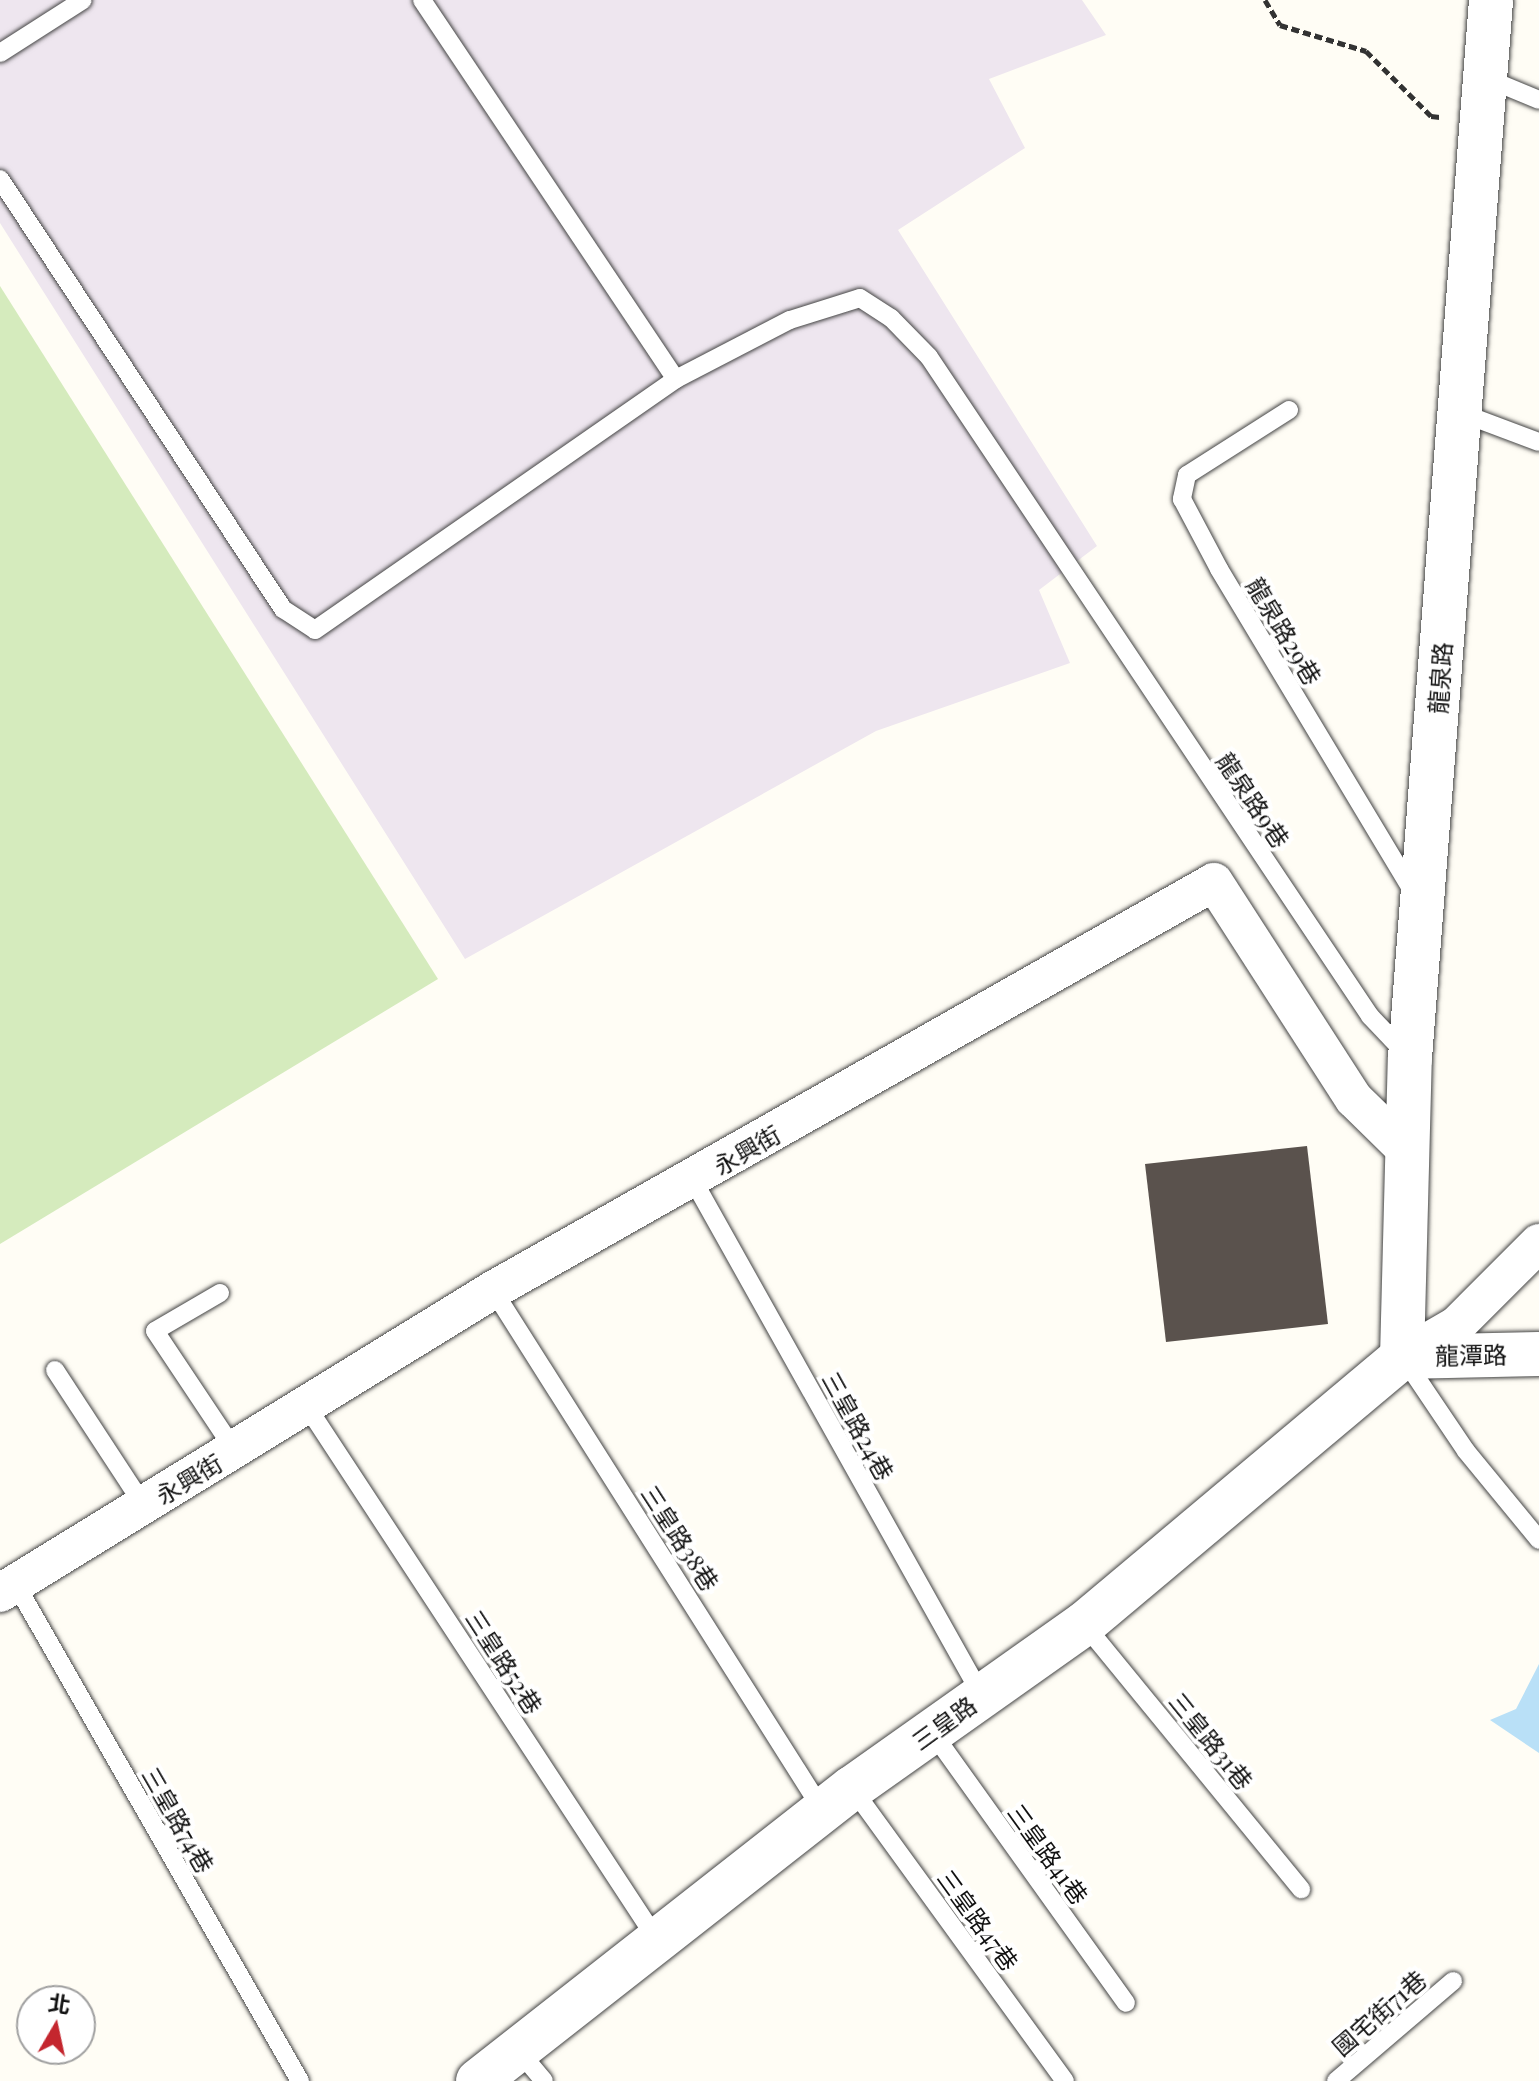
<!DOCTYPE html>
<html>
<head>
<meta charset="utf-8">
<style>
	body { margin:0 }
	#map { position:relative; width:1539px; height:2081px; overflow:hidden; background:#fffdf5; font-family:"Playfair Display","Noto Sans TC",serif }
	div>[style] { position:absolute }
	.industrial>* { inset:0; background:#eee6ef }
	.green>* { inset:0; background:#d5ebbd }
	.water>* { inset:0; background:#b9e0f7 }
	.building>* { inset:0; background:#5a524d }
	.path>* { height:5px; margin-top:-2.5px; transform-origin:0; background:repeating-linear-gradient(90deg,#333 0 8px,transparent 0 12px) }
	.roads { filter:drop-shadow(0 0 2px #444) drop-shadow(0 0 2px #444) }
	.service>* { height:18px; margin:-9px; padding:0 9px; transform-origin:9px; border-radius:9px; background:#fff }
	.minor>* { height:38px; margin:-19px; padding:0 19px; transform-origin:19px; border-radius:19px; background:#fff }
	.tertiary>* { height:44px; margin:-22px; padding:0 22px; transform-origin:22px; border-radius:22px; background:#fff }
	span { translate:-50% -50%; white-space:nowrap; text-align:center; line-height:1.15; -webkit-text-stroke:8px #fff; paint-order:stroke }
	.street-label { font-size:24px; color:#111 }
	.north { position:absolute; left:16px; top:1985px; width:80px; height:80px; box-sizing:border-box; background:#fff; border:2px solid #a0a0a0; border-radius:50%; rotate:9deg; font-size:22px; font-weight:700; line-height:32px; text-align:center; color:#111 }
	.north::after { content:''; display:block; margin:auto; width:28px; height:36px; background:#c4262e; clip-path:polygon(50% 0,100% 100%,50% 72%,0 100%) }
</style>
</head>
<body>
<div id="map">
	<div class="industrial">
		<div style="clip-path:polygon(0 0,1082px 0,1106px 35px,989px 79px,1025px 148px,898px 230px,1097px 546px,1039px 590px,1070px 663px,876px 731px,465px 959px,0 223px)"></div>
	</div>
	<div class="green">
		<div style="clip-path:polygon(0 286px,438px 979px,0 1244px)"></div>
	</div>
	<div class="water">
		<div style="clip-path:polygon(1539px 1664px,1539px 1753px,1490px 1720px,1516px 1709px)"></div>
	</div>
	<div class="building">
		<div style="clip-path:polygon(1307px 1146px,1328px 1324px,1166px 1342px,1145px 1164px)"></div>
	</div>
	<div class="path">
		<div style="left:1265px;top:0;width:29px;rotate:59deg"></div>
		<div style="left:1280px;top:25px;width:90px;rotate:16.8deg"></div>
		<div style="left:1366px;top:51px;width:92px;rotate:45deg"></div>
		<div style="left:1431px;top:116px;width:9px;rotate:6deg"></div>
	</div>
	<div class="roads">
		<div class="service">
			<div style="left:422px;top:0;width:456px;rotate:56.2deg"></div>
			<div style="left:0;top:53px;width:98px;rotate:-32.6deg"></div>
			<div style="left:1486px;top:78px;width:57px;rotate:22.5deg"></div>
			<div style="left:0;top:179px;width:515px;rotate:56.65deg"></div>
			<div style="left:283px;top:609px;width:38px;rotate:33deg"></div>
			<div style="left:315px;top:630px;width:440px;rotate:-34.8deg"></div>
			<div style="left:676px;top:379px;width:128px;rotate:-27.4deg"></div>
			<div style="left:790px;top:320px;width:73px;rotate:-17.4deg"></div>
			<div style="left:860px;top:298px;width:37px;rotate:33deg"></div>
			<div style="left:891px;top:318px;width:54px;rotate:45.7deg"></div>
			<div style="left:929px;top:357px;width:793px;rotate:56.21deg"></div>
			<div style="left:1370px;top:1016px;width:54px;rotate:46.5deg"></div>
			<div style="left:1289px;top:410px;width:121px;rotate:147.5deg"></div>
			<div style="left:1187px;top:475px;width:25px;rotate:102deg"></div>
			<div style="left:1182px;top:499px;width:79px;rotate:62.1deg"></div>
			<div style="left:1219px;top:569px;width:379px;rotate:59deg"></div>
			<div style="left:1459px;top:412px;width:85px;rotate:20.6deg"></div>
			<div style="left:693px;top:1180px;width:591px;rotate:60.75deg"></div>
			<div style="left:493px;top:1290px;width:617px;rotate:57.65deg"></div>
			<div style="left:220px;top:1293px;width:75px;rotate:149.7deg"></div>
			<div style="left:155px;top:1331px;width:144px;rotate:56.3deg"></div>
			<div style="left:1404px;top:1359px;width:111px;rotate:56deg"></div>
			<div style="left:1466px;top:1451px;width:115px;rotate:50.6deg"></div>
			<div style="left:55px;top:1370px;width:163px;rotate:56.8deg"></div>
			<div style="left:308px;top:1408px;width:636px;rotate:56.73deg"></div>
			<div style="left:15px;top:1583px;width:574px;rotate:60.22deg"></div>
			<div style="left:1084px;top:1624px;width:343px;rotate:50.7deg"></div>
			<div style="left:932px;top:1732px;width:333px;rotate:54.4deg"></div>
			<div style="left:852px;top:1788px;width:362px;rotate:54deg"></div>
			<div style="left:518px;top:2050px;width:40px;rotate:50deg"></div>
			<div style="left:1336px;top:2081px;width:154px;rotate:-40.5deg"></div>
		</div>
		<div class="minor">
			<div style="left:1402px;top:1357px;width:64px;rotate:-30.2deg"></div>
			<div style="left:1457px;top:1325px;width:116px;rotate:-45deg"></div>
			<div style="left:0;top:1593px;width:579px;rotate:-31.58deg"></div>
			<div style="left:493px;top:1290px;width:828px;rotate:-29.5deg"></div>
			<div style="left:1214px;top:882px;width:258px;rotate:57.2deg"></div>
			<div style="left:1354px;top:1099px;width:71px;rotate:44.4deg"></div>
		</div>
		<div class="tertiary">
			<div style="left:1402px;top:1357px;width:299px;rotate:-88.5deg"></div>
			<div style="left:1410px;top:1058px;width:1061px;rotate:-85.62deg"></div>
			<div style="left:1402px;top:1357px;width:137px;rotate:-1.3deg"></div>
			<div style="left:478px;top:2081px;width:475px;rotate:-38.1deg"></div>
			<div style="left:852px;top:1788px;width:284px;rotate:-35.3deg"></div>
			<div style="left:1084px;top:1624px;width:415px;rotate:-40deg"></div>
		</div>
	</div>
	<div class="street-label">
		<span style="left:1284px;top:631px;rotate:59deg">龍泉路29巷</span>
		<span style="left:1440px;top:678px;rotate:-86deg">龍泉路</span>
		<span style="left:1253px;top:800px;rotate:56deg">龍泉路9巷</span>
		<span style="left:747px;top:1150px;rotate:-30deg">永興街</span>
		<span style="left:1471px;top:1355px;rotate:-1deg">龍潭路</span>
		<span style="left:858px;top:1426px;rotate:61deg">三皇路24巷</span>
		<span style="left:189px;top:1479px;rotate:-31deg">永興街</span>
		<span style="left:680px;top:1538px;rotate:57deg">三皇路38巷</span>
		<span style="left:504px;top:1662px;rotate:57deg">三皇路52巷</span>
		<span style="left:944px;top:1723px;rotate:-36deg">三皇路</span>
		<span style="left:1211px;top:1741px;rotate:51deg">三皇路31巷</span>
		<span style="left:178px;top:1820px;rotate:60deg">三皇路74巷</span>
		<span style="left:1048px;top:1854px;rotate:54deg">三皇路41巷</span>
		<span style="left:978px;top:1920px;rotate:54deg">三皇路47巷</span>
		<span style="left:1379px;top:2013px;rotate:-41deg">國宅街71巷</span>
	</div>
	<div class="north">北</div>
</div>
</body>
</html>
